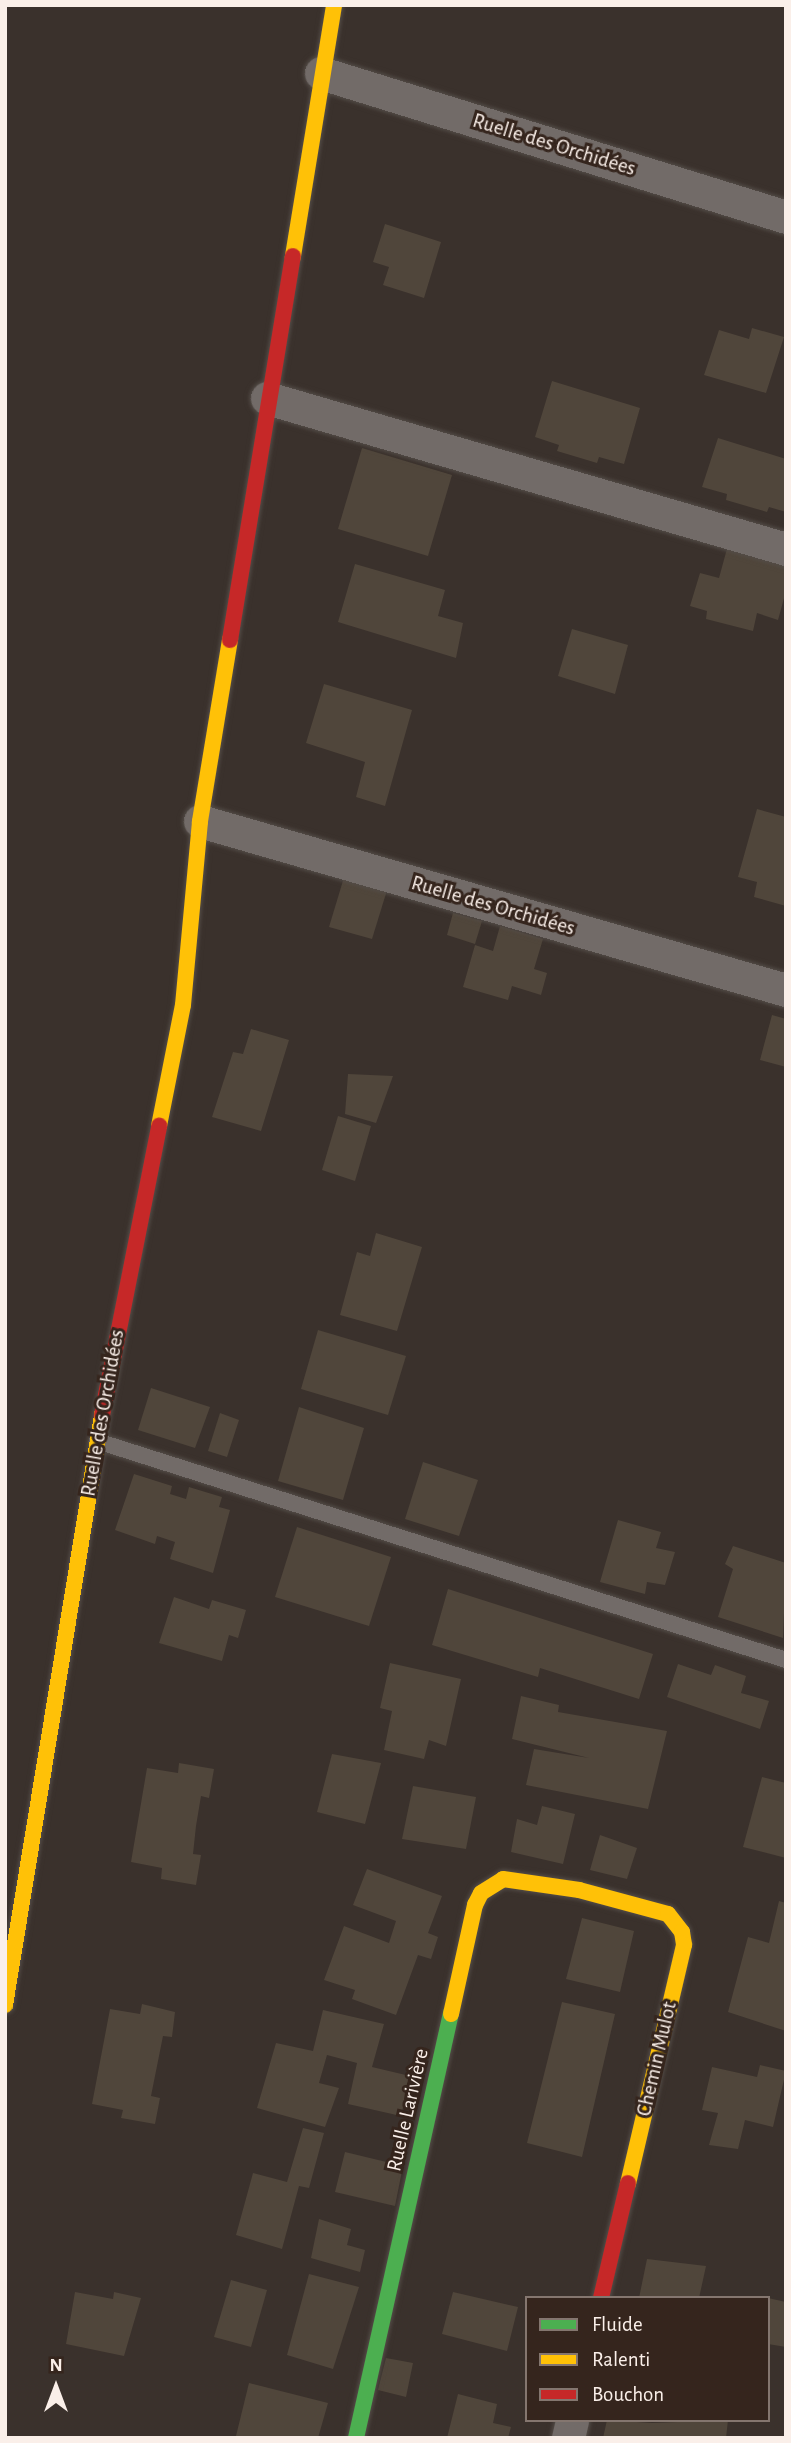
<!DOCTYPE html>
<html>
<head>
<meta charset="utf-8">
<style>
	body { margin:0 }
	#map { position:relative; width:791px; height:2443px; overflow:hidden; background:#3a312c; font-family:"Alegreya Sans",sans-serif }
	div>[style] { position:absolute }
	.building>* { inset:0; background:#50463b }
	.roads { filter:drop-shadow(0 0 2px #544d48) drop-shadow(0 0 2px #544d48) }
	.lane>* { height:16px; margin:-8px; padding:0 8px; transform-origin:8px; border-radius:8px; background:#726b68 }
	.street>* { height:33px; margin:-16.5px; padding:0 16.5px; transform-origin:16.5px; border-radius:16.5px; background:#726b68 }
	.fast>* { height:16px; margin:-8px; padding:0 8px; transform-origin:8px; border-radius:8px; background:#4caf50 }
	.slow>* { height:16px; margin:-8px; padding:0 8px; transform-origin:8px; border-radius:8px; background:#ffc107 }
	.jam>* { height:16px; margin:-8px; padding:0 8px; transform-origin:8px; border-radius:8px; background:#c62828 }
	span { translate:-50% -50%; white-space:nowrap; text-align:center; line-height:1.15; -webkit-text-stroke:6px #35251d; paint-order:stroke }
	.street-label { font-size:21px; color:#faefe9 }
	.frame { position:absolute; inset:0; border:7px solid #faefe9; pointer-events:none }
	.legend { position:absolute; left:525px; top:2296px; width:245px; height:126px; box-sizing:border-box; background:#35251d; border:2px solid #84766f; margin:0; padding:9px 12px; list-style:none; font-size:21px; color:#faefe9 }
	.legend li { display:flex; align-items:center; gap:14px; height:35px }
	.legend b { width:35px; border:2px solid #84766f }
	.north { position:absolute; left:21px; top:2352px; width:70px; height:70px; -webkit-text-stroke:5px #35251d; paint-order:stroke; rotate:0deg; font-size:19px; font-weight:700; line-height:28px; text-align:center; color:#faefe9 }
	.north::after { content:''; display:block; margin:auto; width:24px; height:32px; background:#faefe9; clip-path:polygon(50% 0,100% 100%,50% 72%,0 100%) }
</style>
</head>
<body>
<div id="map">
	<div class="building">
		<div style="clip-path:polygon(385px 224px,441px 242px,424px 298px,383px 285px,389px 267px,373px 262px)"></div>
		<div style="clip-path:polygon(752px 328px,784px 337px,766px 393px,704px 375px,719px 330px,749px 339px)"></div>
		<div style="clip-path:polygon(552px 381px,640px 408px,624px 464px,599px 457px,597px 463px,557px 451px,559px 445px,535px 437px)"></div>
		<div style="clip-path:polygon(718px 438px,786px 459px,786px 512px,769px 507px,767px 512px,726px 500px,727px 494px,702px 487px)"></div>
		<div style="clip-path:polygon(362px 448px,452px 475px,428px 556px,338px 529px)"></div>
		<div style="clip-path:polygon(731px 534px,786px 550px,786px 591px,778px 620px,757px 613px,753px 631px,706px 619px,707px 611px,690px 606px,700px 573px,719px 578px)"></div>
		<div style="clip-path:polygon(355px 564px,445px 590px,438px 616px,463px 623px,456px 658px,338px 622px)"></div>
		<div style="clip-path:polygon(572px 629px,628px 645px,615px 694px,558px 676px)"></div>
		<div style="clip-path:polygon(324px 684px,412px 710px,385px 806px,356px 797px,365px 762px,306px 743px)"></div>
		<div style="clip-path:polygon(757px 809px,786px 817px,786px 906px,754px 897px,757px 882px,738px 877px)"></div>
		<div style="clip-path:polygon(345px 874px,388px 887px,372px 939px,329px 927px)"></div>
		<div style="clip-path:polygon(453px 913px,482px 921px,475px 944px,447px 935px)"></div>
		<div style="clip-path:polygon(500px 926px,543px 939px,534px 969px,547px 973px,541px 995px,512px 986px,508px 1000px,463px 987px,475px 945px,493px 951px)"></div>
		<div style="clip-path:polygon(772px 1015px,786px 1019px,786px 1067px,760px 1060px)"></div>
		<div style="clip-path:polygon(251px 1029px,289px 1040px,261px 1131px,212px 1117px,233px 1052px,243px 1054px)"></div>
		<div style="clip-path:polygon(348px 1074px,393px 1076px,376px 1123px,345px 1114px)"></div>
		<div style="clip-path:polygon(338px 1116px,371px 1126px,355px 1181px,322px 1170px)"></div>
		<div style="clip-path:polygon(376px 1233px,422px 1247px,397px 1331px,340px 1315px,357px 1252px,370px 1256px)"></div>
		<div style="clip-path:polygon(318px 1330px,406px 1356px,388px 1415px,301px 1389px)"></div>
		<div style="clip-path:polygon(151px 1388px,210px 1407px,195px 1448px,138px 1430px)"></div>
		<div style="clip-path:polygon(299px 1407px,364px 1428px,343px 1500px,278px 1481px)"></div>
		<div style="clip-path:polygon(220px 1413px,239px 1420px,227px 1457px,208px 1451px)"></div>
		<div style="clip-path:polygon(423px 1462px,478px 1480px,459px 1536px,405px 1519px)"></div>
		<div style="clip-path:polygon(134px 1474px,172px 1486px,170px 1494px,186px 1499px,189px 1487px,222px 1497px,219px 1507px,230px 1510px,213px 1573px,170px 1559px,175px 1542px,157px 1536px,155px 1544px,115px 1530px)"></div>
		<div style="clip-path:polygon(618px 1520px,661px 1532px,656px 1548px,675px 1552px,665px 1585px,647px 1582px,645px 1594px,600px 1582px)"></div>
		<div style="clip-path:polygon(297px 1527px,391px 1557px,369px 1626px,275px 1597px)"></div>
		<div style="clip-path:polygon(733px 1546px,786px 1563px,783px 1638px,718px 1617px,733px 1569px,725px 1564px)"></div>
		<div style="clip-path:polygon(448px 1589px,653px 1654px,639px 1699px,540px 1668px,538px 1677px,432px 1645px)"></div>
		<div style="clip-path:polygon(174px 1597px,209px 1609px,212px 1600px,246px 1610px,238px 1638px,229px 1635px,222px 1661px,159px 1643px)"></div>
		<div style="clip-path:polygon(390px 1663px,461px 1679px,446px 1746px,429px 1740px,424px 1759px,384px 1750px,392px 1711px,380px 1708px)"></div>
		<div style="clip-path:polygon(678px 1664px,711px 1675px,715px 1665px,746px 1676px,741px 1693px,769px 1701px,760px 1729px,667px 1697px)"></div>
		<div style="clip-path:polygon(521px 1696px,559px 1705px,558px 1712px,667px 1731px,648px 1809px,526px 1785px,534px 1749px,589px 1758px,512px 1739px)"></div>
		<div style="clip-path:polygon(332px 1754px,381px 1763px,365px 1824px,317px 1812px)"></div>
		<div style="clip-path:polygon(179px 1763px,214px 1769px,209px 1798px,201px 1796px,196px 1826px,193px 1854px,201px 1855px,196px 1885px,161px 1879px,162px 1868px,131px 1862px,147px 1768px,178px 1773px)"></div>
		<div style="clip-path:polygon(762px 1777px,786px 1783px,786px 1858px,743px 1847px)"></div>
		<div style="clip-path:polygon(413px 1786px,476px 1797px,466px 1849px,402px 1839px)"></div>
		<div style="clip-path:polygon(542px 1806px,575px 1814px,563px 1864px,511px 1852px,517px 1819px,537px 1825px)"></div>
		<div style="clip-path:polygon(600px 1835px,637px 1848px,627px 1879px,590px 1870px)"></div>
		<div style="clip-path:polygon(367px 1869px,442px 1896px,428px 1933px,438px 1937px,431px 1959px,418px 1955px,396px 2015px,352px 1999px,355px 1990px,324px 1980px,344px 1926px,389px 1943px,396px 1921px,353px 1905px)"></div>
		<div style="clip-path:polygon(779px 1901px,786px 1903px,786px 2031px,728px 2012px,748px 1937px,769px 1943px)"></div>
		<div style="clip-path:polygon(582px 1918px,634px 1931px,620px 1992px,566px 1979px)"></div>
		<div style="clip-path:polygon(562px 2002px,615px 2014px,582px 2157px,527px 2143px)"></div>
		<div style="clip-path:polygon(142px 2004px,175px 2012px,172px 2037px,163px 2036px,151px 2096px,160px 2098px,155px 2124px,121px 2118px,123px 2110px,92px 2104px,110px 2009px,140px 2014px)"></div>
		<div style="clip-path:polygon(323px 2010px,384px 2024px,372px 2067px,410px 2076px,401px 2116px,348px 2104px,357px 2063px,327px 2055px,319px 2083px,339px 2088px,325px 2127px,257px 2108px,276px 2043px,313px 2051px)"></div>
		<div style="clip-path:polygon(760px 2065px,786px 2071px,773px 2127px,745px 2120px,738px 2149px,709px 2145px,718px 2113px,702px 2110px,712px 2067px,757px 2077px)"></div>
		<div style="clip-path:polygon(303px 2128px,324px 2133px,309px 2188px,299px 2186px,282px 2249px,236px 2235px,253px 2173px,287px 2182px)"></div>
		<div style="clip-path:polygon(345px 2152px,403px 2166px,395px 2206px,335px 2192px)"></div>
		<div style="clip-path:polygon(319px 2219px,351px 2229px,347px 2245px,365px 2250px,360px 2272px,311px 2258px)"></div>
		<div style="clip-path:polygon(647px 2259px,706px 2266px,699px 2298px,639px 2298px)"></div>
		<div style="clip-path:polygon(309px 2274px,359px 2287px,333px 2369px,287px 2355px)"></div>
		<div style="clip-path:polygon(231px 2280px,267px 2290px,251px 2347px,214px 2337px)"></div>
		<div style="clip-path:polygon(75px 2292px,113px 2299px,114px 2292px,141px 2298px,124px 2356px,66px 2344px)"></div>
		<div style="clip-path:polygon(453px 2292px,518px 2307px,507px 2351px,442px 2334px)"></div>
		<div style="clip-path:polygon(768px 2298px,786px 2302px,786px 2347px,768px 2344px)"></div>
		<div style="clip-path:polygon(386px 2358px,413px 2363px,406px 2397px,378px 2390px)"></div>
		<div style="clip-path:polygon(249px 2383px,328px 2403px,318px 2438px,236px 2436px)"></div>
		<div style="clip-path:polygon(458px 2394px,497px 2404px,493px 2423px,511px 2427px,508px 2438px,447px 2438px)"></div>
		<div style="clip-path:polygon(607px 2420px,652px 2423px,728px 2420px,726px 2438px,603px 2438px)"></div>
	</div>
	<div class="roads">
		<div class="lane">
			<div style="left:97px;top:1441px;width:723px;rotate:17.63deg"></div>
		</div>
		<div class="street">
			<div style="left:321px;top:73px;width:487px;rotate:17.2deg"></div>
			<div style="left:267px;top:398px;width:541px;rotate:16.22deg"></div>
			<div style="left:200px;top:821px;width:610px;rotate:16.09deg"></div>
			<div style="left:568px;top:2438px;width:18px;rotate:-77deg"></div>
		</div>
		<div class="fast">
			<div style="left:356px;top:2438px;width:435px;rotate:-77.4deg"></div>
		</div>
		<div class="slow">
			<div style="left:293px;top:256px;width:254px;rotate:-80.7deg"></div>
			<div style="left:159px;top:1126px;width:123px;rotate:-78.8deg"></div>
			<div style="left:183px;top:1005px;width:185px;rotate:-84.7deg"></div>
			<div style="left:200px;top:821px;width:183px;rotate:-80.6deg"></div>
			<div style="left:5px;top:2005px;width:598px;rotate:-80.66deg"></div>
			<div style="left:451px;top:2014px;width:112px;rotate:-77.6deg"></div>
			<div style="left:475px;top:1905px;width:13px;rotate:-63deg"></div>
			<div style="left:481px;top:1893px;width:26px;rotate:-32deg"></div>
			<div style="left:503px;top:1879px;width:77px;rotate:8.2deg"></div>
			<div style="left:579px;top:1890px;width:92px;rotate:15.1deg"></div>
			<div style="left:668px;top:1914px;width:23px;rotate:52deg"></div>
			<div style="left:682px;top:1932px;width:13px;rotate:81deg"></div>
			<div style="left:684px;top:1945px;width:244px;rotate:103.2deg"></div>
		</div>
		<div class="jam">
			<div style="left:230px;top:640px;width:389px;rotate:-80.7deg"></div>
			<div style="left:102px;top:1415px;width:295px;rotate:-78.8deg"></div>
			<div style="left:601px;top:2298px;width:118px;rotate:-76.8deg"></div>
		</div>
	</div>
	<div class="street-label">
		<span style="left:554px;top:145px;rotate:17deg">Ruelle des Orchidées</span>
		<span style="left:493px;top:906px;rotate:16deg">Ruelle des Orchidées</span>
		<span style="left:103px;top:1413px;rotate:-80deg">Ruelle des Orchidées</span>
		<span style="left:657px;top:2059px;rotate:-77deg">Chemin Mulot</span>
		<span style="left:408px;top:2110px;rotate:-77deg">Ruelle Larivière</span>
	</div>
	<div class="frame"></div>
	<ul class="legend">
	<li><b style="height:9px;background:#4caf50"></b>Fluide</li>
	<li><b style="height:9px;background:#ffc107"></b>Ralenti</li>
	<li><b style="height:9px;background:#c62828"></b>Bouchon</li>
	</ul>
	<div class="north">N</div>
</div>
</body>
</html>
